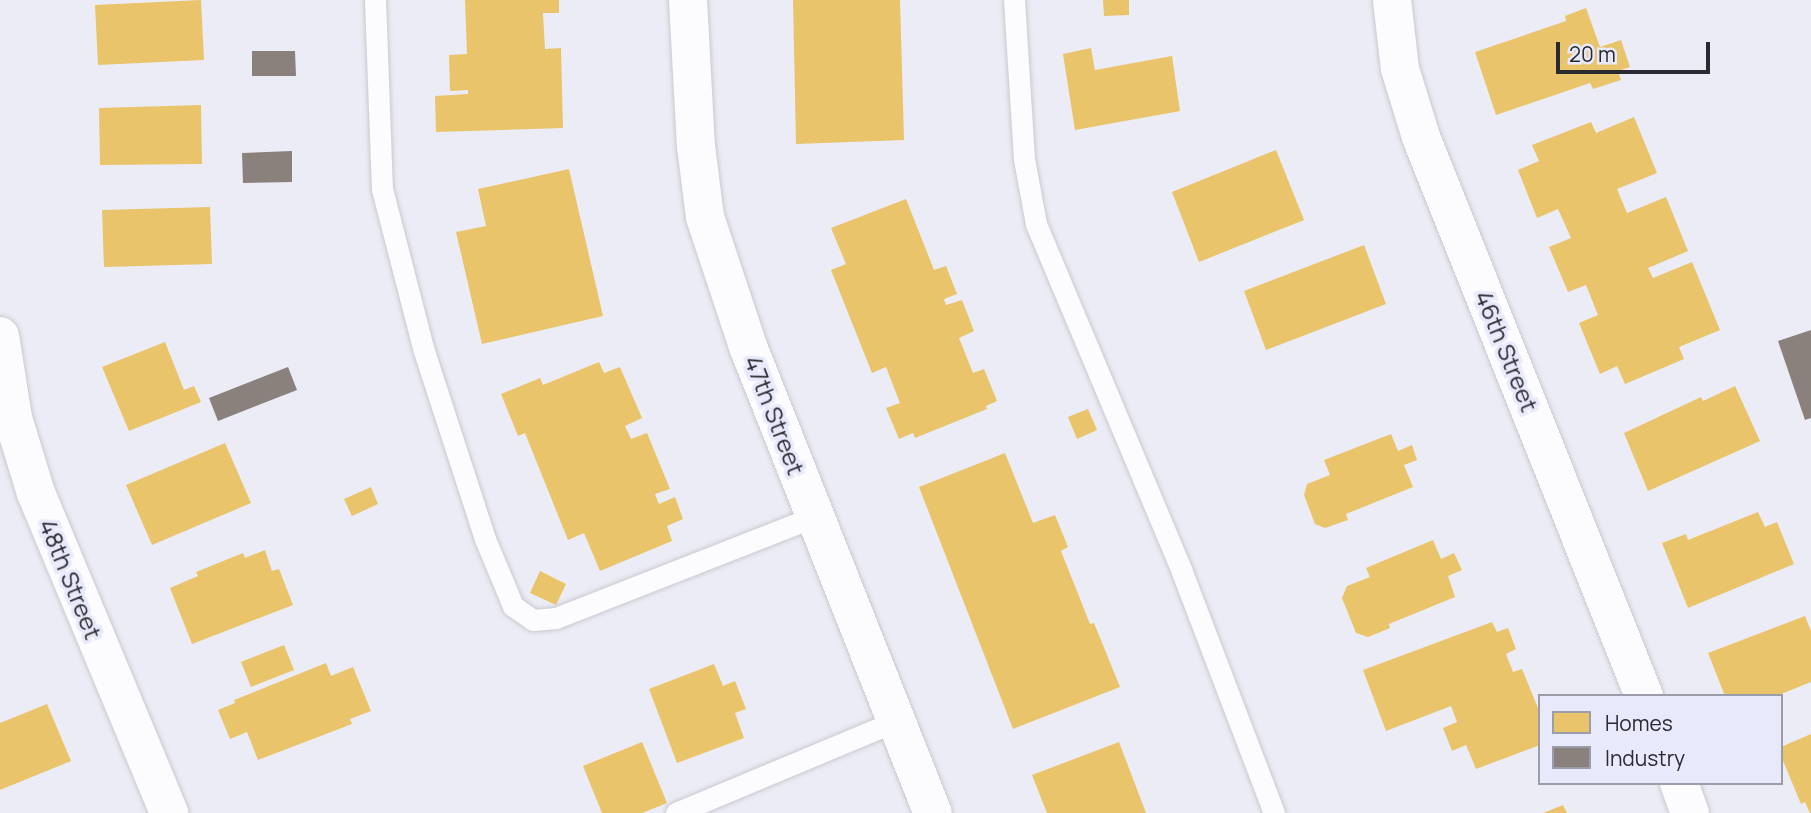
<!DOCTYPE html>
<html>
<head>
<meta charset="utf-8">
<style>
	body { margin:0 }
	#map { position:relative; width:1811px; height:813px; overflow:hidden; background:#ececf6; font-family:Manrope,sans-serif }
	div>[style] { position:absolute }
	.homes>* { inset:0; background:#e9c46a }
	.industry>* { inset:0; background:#8a817c }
	.roads { filter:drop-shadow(0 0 2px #c9c9d0) drop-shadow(0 0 2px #c9c9d0) }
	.lane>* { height:21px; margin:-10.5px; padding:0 10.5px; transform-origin:10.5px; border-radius:10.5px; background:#fcfcfe }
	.street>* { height:38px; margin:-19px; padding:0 19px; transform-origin:19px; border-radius:19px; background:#fcfcfe }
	span { translate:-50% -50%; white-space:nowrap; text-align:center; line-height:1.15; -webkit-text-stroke:7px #e8e9fa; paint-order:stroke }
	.street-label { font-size:24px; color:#2a2a31 }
	.legend { position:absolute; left:1538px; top:694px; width:245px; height:91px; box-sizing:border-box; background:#e8e9fa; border:2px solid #9c9daa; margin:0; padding:9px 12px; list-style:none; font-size:21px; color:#2a2a31 }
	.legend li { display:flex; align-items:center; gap:14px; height:35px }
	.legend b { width:35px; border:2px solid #9c9daa }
	.scale { position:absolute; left:1556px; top:42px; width:154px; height:32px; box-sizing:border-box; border:4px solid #2a2a31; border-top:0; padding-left:9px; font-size:21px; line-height:24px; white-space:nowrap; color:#2a2a31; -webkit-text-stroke:5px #e8e9fa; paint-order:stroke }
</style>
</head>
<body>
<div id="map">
	<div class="homes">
		<div style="clip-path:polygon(201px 0,204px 60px,98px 65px,95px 5px)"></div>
		<div style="clip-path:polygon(465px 0,559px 0,559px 13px,543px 13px,545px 49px,561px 48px,563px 128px,436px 132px,435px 96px,468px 94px,468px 90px,450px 91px,449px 55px,467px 54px)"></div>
		<div style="clip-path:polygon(793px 0,900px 0,904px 140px,796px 144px)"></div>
		<div style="clip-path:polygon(1103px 0,1129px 0,1129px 15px,1104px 16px)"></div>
		<div style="clip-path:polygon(1586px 8px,1600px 47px,1621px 40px,1630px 67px,1618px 71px,1621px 80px,1593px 89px,1590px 83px,1496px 115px,1475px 52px,1566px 21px,1565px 16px)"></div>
		<div style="clip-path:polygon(1091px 48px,1095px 70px,1172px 56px,1180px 111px,1075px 130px,1063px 54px)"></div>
		<div style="clip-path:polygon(201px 105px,202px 164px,100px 165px,99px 108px)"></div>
		<div style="clip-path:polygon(1634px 117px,1657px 173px,1617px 189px,1627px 213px,1666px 197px,1688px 251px,1648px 268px,1653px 278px,1692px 262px,1720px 330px,1679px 347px,1684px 359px,1625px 384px,1617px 366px,1600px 374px,1579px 323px,1598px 315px,1586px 285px,1568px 292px,1549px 247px,1571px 238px,1558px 209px,1537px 218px,1518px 170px,1539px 161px,1532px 145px,1591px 122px,1596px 133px)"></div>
		<div style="clip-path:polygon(1276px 150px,1304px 220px,1199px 262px,1172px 192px)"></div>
		<div style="clip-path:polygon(569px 169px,603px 316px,482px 344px,456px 232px,486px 226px,478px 189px)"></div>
		<div style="clip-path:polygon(906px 199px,934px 270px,946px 266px,957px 294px,944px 299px,946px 305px,962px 300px,974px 331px,959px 338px,973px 373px,984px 369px,997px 401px,986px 406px,987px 409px,915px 438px,913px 433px,899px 439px,886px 408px,900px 403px,886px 367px,872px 373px,831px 270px,846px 264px,831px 228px)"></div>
		<div style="clip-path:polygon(210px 207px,212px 264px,104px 267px,102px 210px)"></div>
		<div style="clip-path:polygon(1364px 245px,1386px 304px,1266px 350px,1244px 291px)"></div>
		<div style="clip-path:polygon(165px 342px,184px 390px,194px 386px,201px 402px,129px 431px,102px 367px)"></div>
		<div style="clip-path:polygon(599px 362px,604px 373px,620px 367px,642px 418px,625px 426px,631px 439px,647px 433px,670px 489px,655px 494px,659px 504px,675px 497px,683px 519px,667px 526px,672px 541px,600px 571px,584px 533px,568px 540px,525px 433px,518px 436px,501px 394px,540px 378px,543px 385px)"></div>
		<div style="clip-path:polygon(1735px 386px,1760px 441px,1648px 491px,1624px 433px,1701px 397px,1703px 401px)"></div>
		<div style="clip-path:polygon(1088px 409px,1097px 430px,1077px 439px,1068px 417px)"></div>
		<div style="clip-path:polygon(1391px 434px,1398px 451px,1412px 445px,1417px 460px,1404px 465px,1413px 487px,1346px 514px,1348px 520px,1325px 528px,1315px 524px,1304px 495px,1307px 484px,1330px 475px,1324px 460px)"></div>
		<div style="clip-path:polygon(225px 443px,251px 503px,152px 545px,126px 485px)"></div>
		<div style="clip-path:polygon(1005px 453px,1033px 523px,1055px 515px,1068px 547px,1061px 551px,1090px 624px,1094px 623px,1120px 687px,1013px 729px,919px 487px)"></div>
		<div style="clip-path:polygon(371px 487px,378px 504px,352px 516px,344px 499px)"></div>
		<div style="clip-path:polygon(1758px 512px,1765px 527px,1777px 522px,1794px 564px,1688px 608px,1662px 543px,1686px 534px,1688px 540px)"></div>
		<div style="clip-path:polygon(1433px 540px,1441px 559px,1454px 553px,1462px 570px,1448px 576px,1455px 597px,1389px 624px,1390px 628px,1368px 637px,1356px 633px,1342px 598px,1347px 586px,1370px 577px,1366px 568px)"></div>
		<div style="clip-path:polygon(265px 550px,272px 571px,279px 569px,293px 605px,192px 644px,170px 588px,198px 576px,196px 572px,243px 553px,245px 558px)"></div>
		<div style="clip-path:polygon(540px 571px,566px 584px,556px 605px,530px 593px)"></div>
		<div style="clip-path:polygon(1805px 616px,1811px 631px,1811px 682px,1776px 696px,1725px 696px,1708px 653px)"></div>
		<div style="clip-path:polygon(1492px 622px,1497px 632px,1508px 628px,1516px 649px,1506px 654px,1513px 672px,1522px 669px,1540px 713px,1540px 745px,1476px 769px,1466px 745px,1452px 751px,1443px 728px,1457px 722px,1451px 706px,1386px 731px,1363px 670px)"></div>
		<div style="clip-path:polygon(284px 645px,294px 670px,251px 687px,241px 662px)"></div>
		<div style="clip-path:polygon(326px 663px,331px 676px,353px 667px,371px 711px,350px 719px,352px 724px,258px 760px,247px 732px,230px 739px,218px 710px,235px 703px,234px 700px)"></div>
		<div style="clip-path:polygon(714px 664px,723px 686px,735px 681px,746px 709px,735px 713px,744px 738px,677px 763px,649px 689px)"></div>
		<div style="clip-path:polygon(47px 704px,71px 761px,0 790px,0 723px)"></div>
		<div style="clip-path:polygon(1811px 734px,1811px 813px,1810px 813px,1805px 802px,1801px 804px,1781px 756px,1781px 747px)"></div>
		<div style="clip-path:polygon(642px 742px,667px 803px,642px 813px,602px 813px,583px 766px)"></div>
		<div style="clip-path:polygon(1119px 742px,1146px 813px,1047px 813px,1032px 775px)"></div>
		<div style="clip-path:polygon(1563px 805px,1567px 813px,1543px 813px)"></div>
	</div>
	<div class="industry">
		<div style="clip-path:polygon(252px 51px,295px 51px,296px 76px,252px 76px)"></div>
		<div style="clip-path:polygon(292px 151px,292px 182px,243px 183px,242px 153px)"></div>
		<div style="clip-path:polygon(1811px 330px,1811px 418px,1805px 420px,1778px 341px)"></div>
		<div style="clip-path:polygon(288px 367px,297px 390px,218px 421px,209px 398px)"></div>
	</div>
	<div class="roads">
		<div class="lane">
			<div style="left:375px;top:0;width:189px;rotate:87.9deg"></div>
			<div style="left:382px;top:189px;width:164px;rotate:75.5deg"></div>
			<div style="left:423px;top:348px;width:201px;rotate:72deg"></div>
			<div style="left:485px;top:539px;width:73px;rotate:67.3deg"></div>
			<div style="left:513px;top:606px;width:24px;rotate:35deg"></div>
			<div style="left:533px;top:620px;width:23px;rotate:-5deg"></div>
			<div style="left:556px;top:618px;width:277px;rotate:-21.4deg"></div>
			<div style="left:1014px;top:0;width:159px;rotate:86.4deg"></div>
			<div style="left:1024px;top:159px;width:66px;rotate:79.5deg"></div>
			<div style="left:1036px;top:224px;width:377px;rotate:67.2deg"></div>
			<div style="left:1182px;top:572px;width:258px;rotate:69.1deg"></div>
			<div style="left:676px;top:813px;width:238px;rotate:-22.7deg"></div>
		</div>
		<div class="street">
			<div style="left:688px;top:0;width:146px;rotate:86.9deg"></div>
			<div style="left:696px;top:146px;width:72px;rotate:82.8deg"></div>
			<div style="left:705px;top:217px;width:139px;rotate:71.6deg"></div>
			<div style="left:749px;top:349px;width:499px;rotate:68.4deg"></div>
			<div style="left:1392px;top:0;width:69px;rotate:83.4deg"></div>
			<div style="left:1400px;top:69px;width:71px;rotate:72.8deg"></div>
			<div style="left:1421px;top:137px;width:602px;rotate:68.25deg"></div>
			<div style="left:0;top:336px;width:83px;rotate:81deg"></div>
			<div style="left:13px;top:418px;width:78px;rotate:73deg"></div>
			<div style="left:36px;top:493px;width:347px;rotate:67.4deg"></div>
			<div style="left:1679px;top:783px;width:32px;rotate:70deg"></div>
		</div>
	</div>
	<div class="street-label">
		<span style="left:1507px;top:351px;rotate:68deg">46th Street</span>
		<span style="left:775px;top:415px;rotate:69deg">47th Street</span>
		<span style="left:71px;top:579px;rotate:68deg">48th Street</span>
	</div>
	<ul class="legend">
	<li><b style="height:19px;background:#e9c46a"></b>Homes</li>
	<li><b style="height:19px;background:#8a817c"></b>Industry</li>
	</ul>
	<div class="scale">20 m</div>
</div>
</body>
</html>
